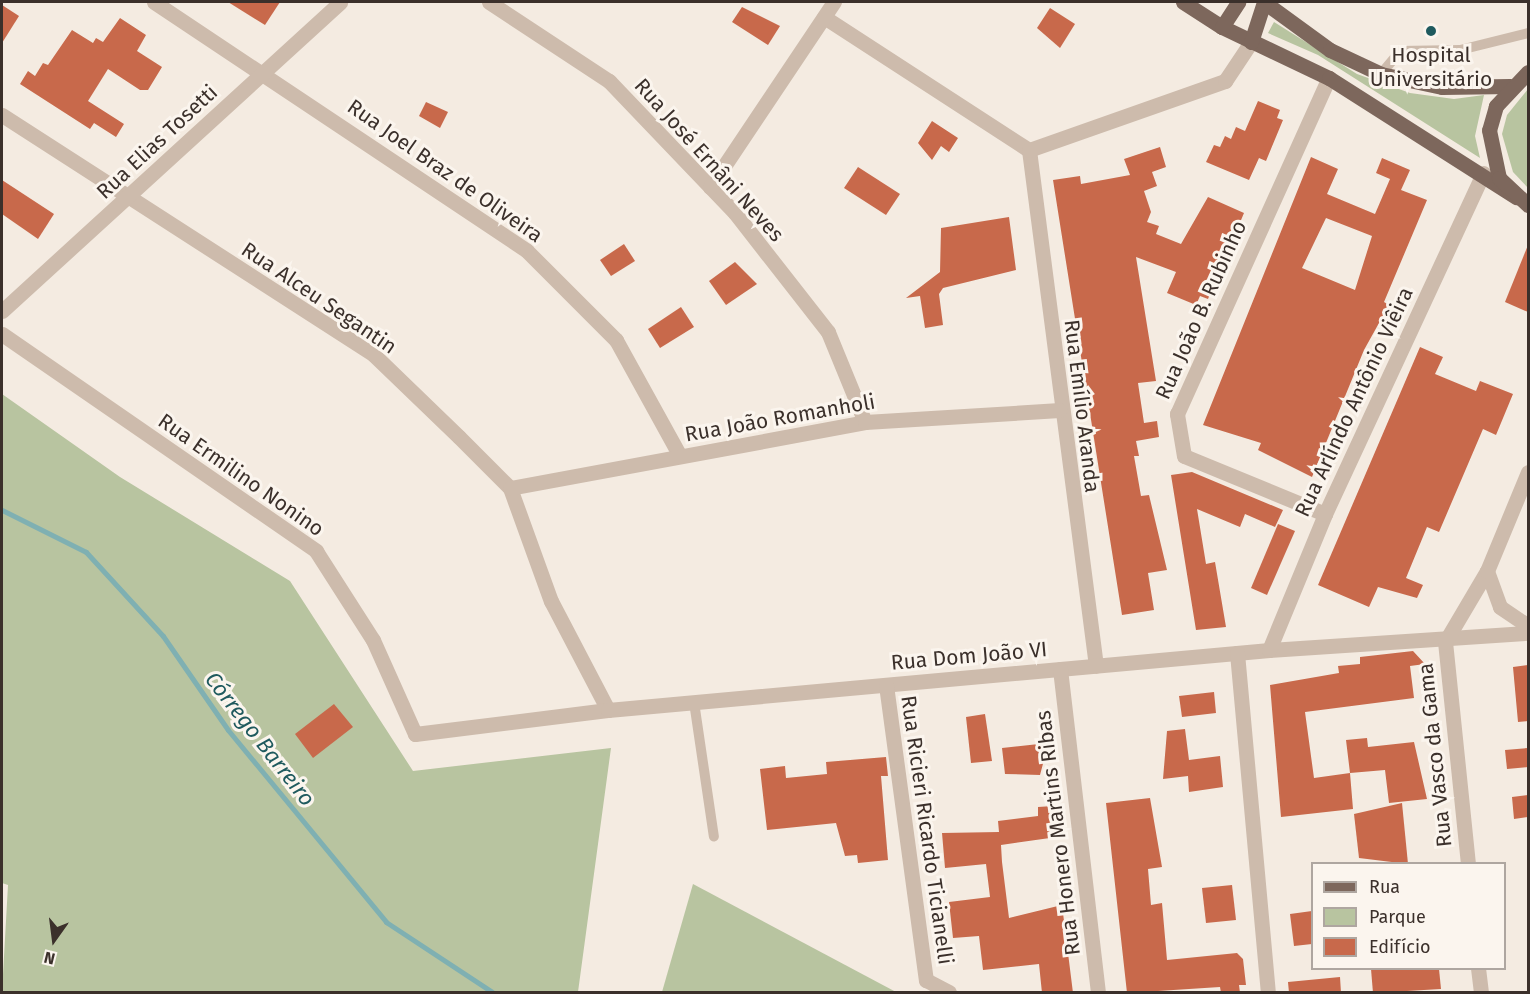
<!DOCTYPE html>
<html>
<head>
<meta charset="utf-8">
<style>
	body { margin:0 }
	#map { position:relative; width:1530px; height:994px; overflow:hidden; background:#f4ebe1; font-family:"Fira Sans",sans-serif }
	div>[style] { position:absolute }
	.green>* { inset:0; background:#b8c4a0 }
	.stream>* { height:5px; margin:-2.5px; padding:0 2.5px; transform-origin:2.5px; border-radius:2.5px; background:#7fb0b2 }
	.building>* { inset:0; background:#c8694b }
	.service>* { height:10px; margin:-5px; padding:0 5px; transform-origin:5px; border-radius:5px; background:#cdbbac }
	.minor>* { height:15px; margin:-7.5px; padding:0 7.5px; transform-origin:7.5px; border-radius:7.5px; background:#cdbbac }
	.tertiary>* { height:15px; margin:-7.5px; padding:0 7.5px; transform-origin:7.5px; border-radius:7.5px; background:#cdbbac }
	.primary>* { height:15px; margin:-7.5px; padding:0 7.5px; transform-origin:7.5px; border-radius:7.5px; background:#7d675c }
	.dots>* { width:16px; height:16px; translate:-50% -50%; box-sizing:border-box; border:3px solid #fbf5ee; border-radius:50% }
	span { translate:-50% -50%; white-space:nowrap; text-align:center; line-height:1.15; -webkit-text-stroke:6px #fbf5ee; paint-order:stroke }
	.poi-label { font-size:21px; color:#3b302b }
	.street-label { font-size:21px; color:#3b302b }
	.water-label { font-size:22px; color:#1f5a5e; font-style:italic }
	.frame { position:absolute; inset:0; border:3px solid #3b302b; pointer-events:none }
	.legend { position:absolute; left:1311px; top:862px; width:195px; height:108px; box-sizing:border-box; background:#fbf5ee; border:2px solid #aea6a0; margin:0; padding:8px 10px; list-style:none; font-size:18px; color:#3b302b }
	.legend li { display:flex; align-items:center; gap:12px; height:30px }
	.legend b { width:30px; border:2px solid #aea6a0 }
	.north { position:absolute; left:24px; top:910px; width:60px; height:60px; -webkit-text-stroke:4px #fbf5ee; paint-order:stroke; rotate:194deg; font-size:16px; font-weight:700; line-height:24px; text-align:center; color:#3b302b }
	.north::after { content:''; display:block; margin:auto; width:21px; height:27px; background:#3b302b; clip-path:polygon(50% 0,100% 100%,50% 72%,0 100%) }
</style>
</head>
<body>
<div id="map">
	<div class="green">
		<div style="clip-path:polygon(1274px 22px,1357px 74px,1410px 93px,1454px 99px,1484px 95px,1475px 136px,1480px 158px,1318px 55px,1268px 33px)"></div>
		<div style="clip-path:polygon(1528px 89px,1528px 188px,1513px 172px,1502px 134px,1507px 115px)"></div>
		<div style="clip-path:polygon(2px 394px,120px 477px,290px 581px,413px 771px,611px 748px,578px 992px,2px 992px,8px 885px,2px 883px)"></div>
		<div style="clip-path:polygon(693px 884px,896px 992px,662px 992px)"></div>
	</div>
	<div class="stream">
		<div style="left:2px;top:510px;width:94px;rotate:26.6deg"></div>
		<div style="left:86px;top:552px;width:114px;rotate:47.5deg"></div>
		<div style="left:163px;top:636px;width:114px;rotate:55.3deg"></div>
		<div style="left:228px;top:730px;width:249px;rotate:50.5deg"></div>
		<div style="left:386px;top:922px;width:127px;rotate:33.4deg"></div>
	</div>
	<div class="building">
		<div style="clip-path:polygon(228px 2px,280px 2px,265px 25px)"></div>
		<div style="clip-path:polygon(2px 5px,19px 16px,2px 43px)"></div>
		<div style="clip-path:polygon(742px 7px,780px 26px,768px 45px,732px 22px)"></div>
		<div style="clip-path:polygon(1050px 8px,1075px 24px,1060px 48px,1037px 28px)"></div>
		<div style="clip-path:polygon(120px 18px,146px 35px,137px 51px,162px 67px,148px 90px,140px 90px,108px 69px,88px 101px,124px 124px,116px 137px,94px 123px,90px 129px,20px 84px,28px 71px,35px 76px,43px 63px,48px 65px,72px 30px,93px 43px,96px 38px,103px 42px)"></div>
		<div style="clip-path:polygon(1258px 101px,1280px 110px,1277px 118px,1283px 120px,1266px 161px,1259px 158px,1249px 180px,1206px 162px,1214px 145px,1220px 147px,1225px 136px,1231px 139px,1236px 127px,1245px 131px)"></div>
		<div style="clip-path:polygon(426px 102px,448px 112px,440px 128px,419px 116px)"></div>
		<div style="clip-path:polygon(932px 121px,958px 138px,949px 152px,941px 146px,932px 160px,918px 143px)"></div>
		<div style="clip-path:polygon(1160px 147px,1166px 167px,1152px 172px,1157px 186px,1144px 191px,1151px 212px,1147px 222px,1159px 226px,1156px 234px,1181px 244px,1208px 197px,1244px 213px,1208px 299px,1200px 296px,1196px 305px,1167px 293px,1176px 272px,1136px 257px,1156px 381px,1138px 383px,1144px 423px,1157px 421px,1159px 437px,1136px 441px,1139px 456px,1134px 456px,1141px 496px,1149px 495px,1167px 570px,1148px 573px,1154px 610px,1122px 615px,1053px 180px,1080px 176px,1081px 184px,1130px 175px,1124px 159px)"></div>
		<div style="clip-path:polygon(evenodd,1311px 157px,1338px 169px,1327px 194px,1375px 214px,1390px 179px,1376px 173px,1382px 158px,1410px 170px,1401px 190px,1427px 200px,1384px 302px,1389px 305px,1364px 350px,1312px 477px,1258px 450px,1261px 443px,1203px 425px,1311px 157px,1326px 218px,1372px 236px,1355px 290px,1302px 268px,1326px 218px)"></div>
		<div style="clip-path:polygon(858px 167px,900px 194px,886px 215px,844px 188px)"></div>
		<div style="clip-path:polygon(2px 180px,54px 214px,38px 239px,2px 214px)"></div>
		<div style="clip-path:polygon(1009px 217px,1016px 270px,943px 288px,939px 294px,943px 325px,925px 328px,920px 296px,906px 298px,940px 272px,941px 228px)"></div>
		<div style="clip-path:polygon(624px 244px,635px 261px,611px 276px,600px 260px)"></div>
		<div style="clip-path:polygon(1528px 245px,1528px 312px,1505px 302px)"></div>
		<div style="clip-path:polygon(735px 262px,757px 284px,726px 305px,709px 281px)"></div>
		<div style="clip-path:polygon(681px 307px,694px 327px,660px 348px,648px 329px)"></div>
		<div style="clip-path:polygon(1420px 347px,1443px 357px,1435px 374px,1476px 391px,1480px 381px,1513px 394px,1496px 435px,1483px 429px,1439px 532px,1427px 527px,1406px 578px,1423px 585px,1417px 598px,1378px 587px,1369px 607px,1318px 585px)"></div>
		<div style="clip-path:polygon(1192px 472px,1283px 510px,1275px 527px,1245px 514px,1240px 527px,1197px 509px,1206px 564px,1215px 562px,1226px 627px,1196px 630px,1171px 475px)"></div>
		<div style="clip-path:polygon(1278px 524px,1295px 531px,1267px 595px,1251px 588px)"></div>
		<div style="clip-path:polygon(1413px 651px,1425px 664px,1410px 666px,1414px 698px,1305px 712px,1314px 778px,1350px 773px,1353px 809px,1281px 817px,1270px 685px,1339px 673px,1338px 666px,1360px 664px,1360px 657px)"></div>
		<div style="clip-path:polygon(1528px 665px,1528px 721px,1518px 722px,1513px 667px)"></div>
		<div style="clip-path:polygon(1214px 692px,1216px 713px,1182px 717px,1179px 696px)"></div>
		<div style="clip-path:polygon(334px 704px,353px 727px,313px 758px,295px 734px)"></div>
		<div style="clip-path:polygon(985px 714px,992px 761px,971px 763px,966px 717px)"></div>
		<div style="clip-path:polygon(1185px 729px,1189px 760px,1220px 756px,1223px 787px,1189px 792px,1188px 776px,1163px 779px,1167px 731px)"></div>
		<div style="clip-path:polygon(1367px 738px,1368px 747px,1414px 742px,1427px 799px,1389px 803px,1385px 770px,1350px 773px,1346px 740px)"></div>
		<div style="clip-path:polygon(1048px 743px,1050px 760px,1044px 760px,1040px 775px,1005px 774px,1002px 748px)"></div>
		<div style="clip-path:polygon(1528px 748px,1528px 767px,1507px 769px,1505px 750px)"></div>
		<div style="clip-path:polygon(886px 757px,888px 776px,881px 776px,888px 860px,858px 863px,857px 855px,845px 856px,836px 823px,767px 830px,760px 769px,785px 766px,786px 778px,827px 774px,826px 762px)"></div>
		<div style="clip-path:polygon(1528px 795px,1528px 817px,1514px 819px,1512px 797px)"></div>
		<div style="clip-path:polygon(1150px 798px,1162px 867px,1148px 869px,1151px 905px,1162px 903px,1167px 960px,1237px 953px,1243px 959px,1246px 985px,1239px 985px,1240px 993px,1221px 993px,1220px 987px,1127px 993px,1106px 803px)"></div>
		<div style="clip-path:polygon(1402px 803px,1408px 864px,1359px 858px,1354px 814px)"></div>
		<div style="clip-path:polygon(1053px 806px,1057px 837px,1001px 845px,1002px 862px,1009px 918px,1062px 905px,1073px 993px,1042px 993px,1039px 964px,983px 970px,979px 936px,953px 938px,949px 902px,990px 897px,986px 864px,945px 868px,942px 833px,999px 832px,998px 821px,1038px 816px,1038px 807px)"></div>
		<div style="clip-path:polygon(1232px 885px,1236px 920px,1206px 923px,1202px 888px)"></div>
		<div style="clip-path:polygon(1312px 911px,1312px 944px,1294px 946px,1290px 914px)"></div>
		<div style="clip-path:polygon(1371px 969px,1439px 969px,1441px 989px,1373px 993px)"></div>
		<div style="clip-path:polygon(1340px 977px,1341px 993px,1289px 993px,1288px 982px)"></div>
	</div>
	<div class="service">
		<div style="left:1381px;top:74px;width:30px;rotate:-50deg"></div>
		<div style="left:1400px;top:51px;width:60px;rotate:-1deg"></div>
		<div style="left:1460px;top:50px;width:70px;rotate:-14deg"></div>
		<div style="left:694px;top:702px;width:136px;rotate:81.6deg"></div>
	</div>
	<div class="minor">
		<div style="left:154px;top:2px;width:448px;rotate:33.7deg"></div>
		<div style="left:527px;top:251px;width:126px;rotate:45deg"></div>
		<div style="left:616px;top:340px;width:132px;rotate:61.1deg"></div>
		<div style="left:489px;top:2px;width:144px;rotate:33.4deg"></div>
		<div style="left:609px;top:81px;width:182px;rotate:46.3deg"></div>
		<div style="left:735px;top:213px;width:151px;rotate:52deg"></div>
		<div style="left:828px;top:332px;width:97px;rotate:67.7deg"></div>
		<div style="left:824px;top:17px;width:244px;rotate:33deg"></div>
		<div style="left:2px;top:115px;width:443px;rotate:32.8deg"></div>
		<div style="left:374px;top:355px;width:118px;rotate:44deg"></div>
		<div style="left:459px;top:437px;width:72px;rotate:45deg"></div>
		<div style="left:510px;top:488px;width:120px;rotate:70.1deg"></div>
		<div style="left:551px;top:601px;width:123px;rotate:62.4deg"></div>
		<div style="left:1029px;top:150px;width:520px;rotate:82.6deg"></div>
		<div style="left:1029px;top:150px;width:208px;rotate:-19.4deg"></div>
		<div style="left:1225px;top:81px;width:47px;rotate:-56.3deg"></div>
		<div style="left:710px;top:187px;width:223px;rotate:-56.2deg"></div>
		<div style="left:2px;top:311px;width:458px;rotate:-42.4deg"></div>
		<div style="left:2px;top:334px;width:382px;rotate:34.6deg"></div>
		<div style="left:316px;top:551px;width:106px;rotate:57.4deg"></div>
		<div style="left:373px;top:640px;width:103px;rotate:65.9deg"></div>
		<div style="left:415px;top:734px;width:194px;rotate:-7.1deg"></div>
		<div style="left:608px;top:710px;width:664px;rotate:-5.19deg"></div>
		<div style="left:1269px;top:650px;width:260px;rotate:-3.8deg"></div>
		<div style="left:510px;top:488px;width:361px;rotate:-10.5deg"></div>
		<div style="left:865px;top:422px;width:195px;rotate:-3.5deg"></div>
		<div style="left:1325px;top:514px;width:152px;rotate:-157.6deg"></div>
		<div style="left:1184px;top:456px;width:43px;rotate:-99.5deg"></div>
		<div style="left:1177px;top:414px;width:369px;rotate:-65.7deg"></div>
		<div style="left:1269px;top:650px;width:147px;rotate:-67.6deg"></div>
		<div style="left:1325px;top:514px;width:376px;rotate:-65.1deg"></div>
		<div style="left:1237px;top:653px;width:340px;rotate:84.8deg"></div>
		<div style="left:1060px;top:669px;width:325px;rotate:83.3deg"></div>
		<div style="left:886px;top:685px;width:298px;rotate:82.3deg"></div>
		<div style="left:926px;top:980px;width:26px;rotate:28deg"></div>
	</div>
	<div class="tertiary">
		<div style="left:1487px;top:571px;width:38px;rotate:70deg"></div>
		<div style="left:1500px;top:607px;width:34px;rotate:34deg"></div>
		<div style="left:1468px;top:864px;width:223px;rotate:-95.9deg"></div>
		<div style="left:1445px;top:642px;width:82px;rotate:-59.4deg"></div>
		<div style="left:1487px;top:571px;width:107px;rotate:-67.5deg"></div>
		<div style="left:1478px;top:968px;width:24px;rotate:83deg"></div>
	</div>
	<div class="primary">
		<div style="left:1183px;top:2px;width:46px;rotate:32.7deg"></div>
		<div style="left:1222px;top:27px;width:119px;rotate:25.5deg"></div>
		<div style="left:1329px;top:78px;width:222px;rotate:32.5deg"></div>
		<div style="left:1264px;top:2px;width:82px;rotate:36deg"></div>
		<div style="left:1330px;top:50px;width:56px;rotate:25.2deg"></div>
		<div style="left:1381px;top:74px;width:62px;rotate:12deg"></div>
		<div style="left:1442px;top:87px;width:68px;rotate:-0.8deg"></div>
		<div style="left:1222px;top:27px;width:30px;rotate:-57deg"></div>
		<div style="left:1251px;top:42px;width:42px;rotate:-72deg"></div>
		<div style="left:1528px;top:72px;width:47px;rotate:133.3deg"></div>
		<div style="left:1496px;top:106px;width:25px;rotate:106deg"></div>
		<div style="left:1489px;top:130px;width:49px;rotate:78.2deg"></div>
		<div style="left:1499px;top:178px;width:40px;rotate:43deg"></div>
	</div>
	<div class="dots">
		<div style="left:1431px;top:31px;background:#1f5a5e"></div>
	</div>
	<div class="poi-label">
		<span style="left:1431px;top:67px">Hospital<br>Universitário</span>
	</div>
	<div class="street-label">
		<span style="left:157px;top:142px;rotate:-43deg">Rua Elias Tosetti</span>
		<span style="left:709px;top:160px;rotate:48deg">Rua José Ernâni Neves</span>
		<span style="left:445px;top:171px;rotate:35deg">Rua Joel Braz de Oliveira</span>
		<span style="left:319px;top:298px;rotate:34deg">Rua Alceu Segantin</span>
		<span style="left:1201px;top:310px;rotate:-66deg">Rua João B. Rubinho</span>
		<span style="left:1354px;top:402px;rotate:-65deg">Rua Arlíndo Antônio Viêira</span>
		<span style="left:1082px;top:406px;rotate:83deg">Rua Emílio Aranda</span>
		<span style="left:780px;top:418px;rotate:-10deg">Rua João Romanholi</span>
		<span style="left:241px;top:475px;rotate:35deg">Rua Ermilino Nonino</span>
		<span style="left:969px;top:656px;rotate:-5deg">Rua Dom João VI</span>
		<span style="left:1435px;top:755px;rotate:-96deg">Rua Vasco da Gama</span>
		<span style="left:927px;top:830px;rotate:82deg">Rua Ricieri Ricardo Ticianelli</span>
		<span style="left:1058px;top:833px;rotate:-97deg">Rua Honero Martins Ribas</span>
	</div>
	<div class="water-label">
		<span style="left:260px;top:739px;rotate:52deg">Córrego Barreiro</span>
	</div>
	<div class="frame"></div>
	<ul class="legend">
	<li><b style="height:8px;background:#7d675c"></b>Rua</li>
	<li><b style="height:16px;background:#b8c4a0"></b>Parque</li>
	<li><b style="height:16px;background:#c8694b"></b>Edifício</li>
	</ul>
	<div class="north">N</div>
</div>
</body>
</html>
